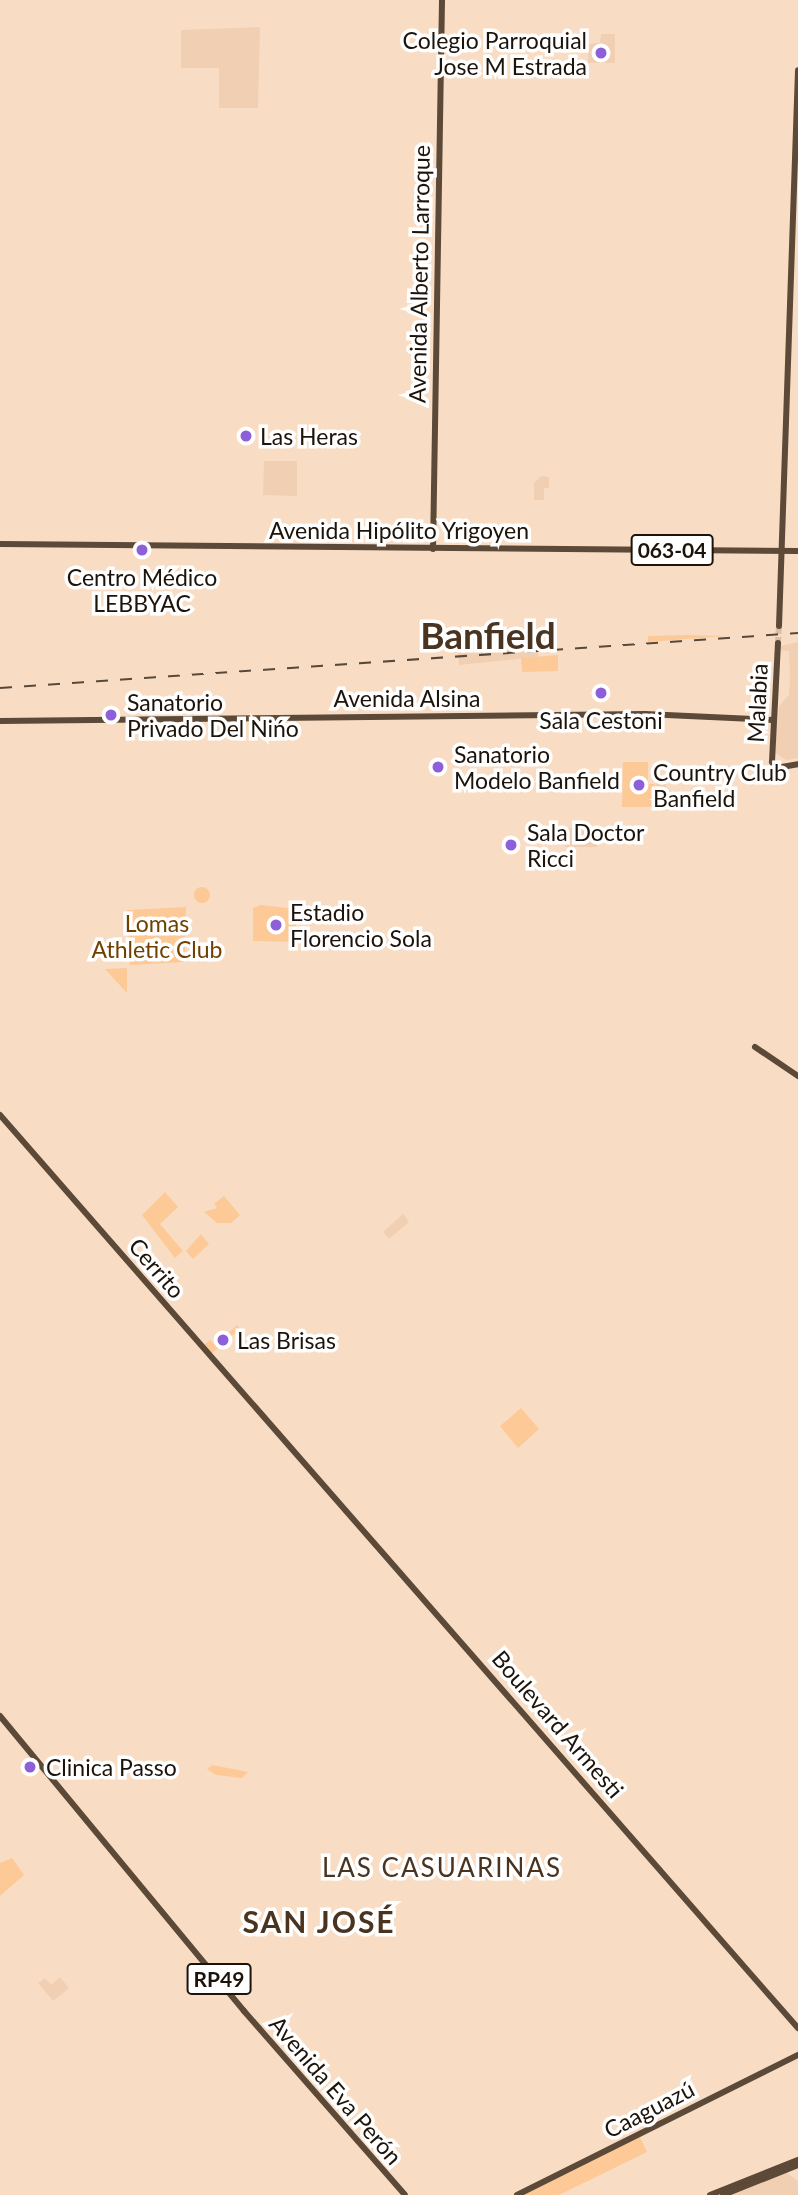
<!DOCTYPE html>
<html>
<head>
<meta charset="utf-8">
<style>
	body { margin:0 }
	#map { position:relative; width:798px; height:2195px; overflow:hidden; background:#f8ddc4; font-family:Lato,sans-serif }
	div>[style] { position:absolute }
	.built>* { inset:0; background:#f0cfb2 }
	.green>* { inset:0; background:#fdc997 }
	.round { border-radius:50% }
	.major-tunnel>* { height:6px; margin-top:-3px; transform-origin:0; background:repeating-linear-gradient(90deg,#d7bfa8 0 6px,transparent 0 9px) }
	.major>* { height:6px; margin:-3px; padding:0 3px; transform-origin:3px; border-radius:3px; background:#5c4938 }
	.rail>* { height:2px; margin-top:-1px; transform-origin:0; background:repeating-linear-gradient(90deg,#56483b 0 12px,transparent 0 24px) }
	.dots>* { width:19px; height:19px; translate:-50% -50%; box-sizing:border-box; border:4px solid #fff; border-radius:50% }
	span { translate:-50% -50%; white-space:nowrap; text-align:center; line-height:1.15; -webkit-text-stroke:7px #fff; paint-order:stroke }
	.shield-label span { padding:2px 5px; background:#fff; border:2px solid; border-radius:5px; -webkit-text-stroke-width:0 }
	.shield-label { font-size:21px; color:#1c130a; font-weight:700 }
	.poi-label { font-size:23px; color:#1c130a }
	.right { translate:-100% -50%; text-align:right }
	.left { translate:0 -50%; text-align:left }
	.street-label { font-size:23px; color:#1c130a }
	.park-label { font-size:23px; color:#6f4000 }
	.quarter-label { font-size:26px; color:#4a3420; letter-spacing:2px }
	.district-label { font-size:30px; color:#4a3420; font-weight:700; letter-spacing:2px }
	.town-label { font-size:37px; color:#4a3420; font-weight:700 }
</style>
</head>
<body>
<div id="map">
	<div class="built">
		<div style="clip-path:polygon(260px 27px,258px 108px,219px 108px,219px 68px,181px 68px,181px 30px)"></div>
		<div style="clip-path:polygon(601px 34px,615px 34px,615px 63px,588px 63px,588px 44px,600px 43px)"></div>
		<div style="clip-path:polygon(264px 461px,297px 461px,297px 496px,263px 495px)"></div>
		<div style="clip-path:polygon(541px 476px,549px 477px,549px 488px,544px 488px,544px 500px,534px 500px,534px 483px)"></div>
		<div style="clip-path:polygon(494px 642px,538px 645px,538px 657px,459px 665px,458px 652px)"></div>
		<div style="clip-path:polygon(798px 642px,798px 758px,786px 760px,775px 753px,779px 706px,789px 695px,790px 678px,789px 651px,780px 650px,780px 646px)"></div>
		<div style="clip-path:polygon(666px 782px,666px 806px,655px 807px,656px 783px)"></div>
		<div style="clip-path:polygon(572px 823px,597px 828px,597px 847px,565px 847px,564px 828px,572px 828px)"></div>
		<div style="clip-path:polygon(403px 1214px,409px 1222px,389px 1239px,383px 1232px)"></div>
		<div style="clip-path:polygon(60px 1977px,69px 1988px,53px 2001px,38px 1983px,45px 1978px,51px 1985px)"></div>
		<div style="clip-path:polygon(786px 2172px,798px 2181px,798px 2195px,732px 2195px)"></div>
	</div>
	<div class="green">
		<div class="round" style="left:503px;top:632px;width:16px;height:16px"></div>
		<div style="clip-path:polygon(648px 636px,686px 635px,726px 636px,648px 642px)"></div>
		<div style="clip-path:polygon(558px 655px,558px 671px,522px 672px,521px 658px)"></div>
		<div style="clip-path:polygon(623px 762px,648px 762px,648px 784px,655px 784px,652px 807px,622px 807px)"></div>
		<div class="round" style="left:194px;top:887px;width:16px;height:16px"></div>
		<div style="clip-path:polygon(261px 905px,296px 909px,296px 942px,253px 941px,253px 908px)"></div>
		<div style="clip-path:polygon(186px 907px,185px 962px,130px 965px,127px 910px)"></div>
		<div style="clip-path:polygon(127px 968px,127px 993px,105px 969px)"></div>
		<div style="clip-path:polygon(165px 1192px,178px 1207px,160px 1224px,183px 1251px,175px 1258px,142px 1215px)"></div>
		<div style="clip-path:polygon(224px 1196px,240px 1215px,231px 1223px,217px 1223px,204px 1212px,217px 1208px,214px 1204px)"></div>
		<div style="clip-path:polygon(201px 1234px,209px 1244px,193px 1259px,186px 1251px)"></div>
		<div style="clip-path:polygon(237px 1325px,240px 1329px,211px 1354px,204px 1345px,210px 1340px,215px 1345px)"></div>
		<div style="clip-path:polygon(521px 1408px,539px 1429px,518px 1448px,500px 1426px)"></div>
		<div style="clip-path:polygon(212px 1765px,248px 1772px,242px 1778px,216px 1775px,207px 1769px)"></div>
		<div style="clip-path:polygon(12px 1858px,24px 1875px,0 1896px,0 1863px)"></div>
		<div style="clip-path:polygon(639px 2135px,647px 2152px,559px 2195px,520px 2195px)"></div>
	</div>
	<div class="major-tunnel">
		<div style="left:778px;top:643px;width:17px;rotate:-87deg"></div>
	</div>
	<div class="major">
		<div style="left:0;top:544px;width:798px;rotate:0.5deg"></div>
		<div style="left:433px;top:549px;width:549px;rotate:-89.06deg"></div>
		<div style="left:779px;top:626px;width:556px;rotate:-88.04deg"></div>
		<div style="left:778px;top:643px;width:119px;rotate:92.9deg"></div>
		<div style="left:772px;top:762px;width:7px;rotate:56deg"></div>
		<div style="left:776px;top:768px;width:22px;rotate:-10deg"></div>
		<div style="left:0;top:721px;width:645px;rotate:-0.62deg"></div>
		<div style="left:645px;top:714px;width:128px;rotate:2.7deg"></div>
		<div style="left:755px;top:1047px;width:52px;rotate:34deg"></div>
		<div style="left:0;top:1115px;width:1213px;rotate:48.85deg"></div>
		<div style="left:0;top:1716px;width:383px;rotate:50.4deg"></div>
		<div style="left:244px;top:2011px;width:244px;rotate:48.8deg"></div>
		<div style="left:517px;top:2195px;width:314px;rotate:-26.5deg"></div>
		<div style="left:710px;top:2195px;width:95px;rotate:-21.7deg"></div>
		<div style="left:723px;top:2195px;width:81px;rotate:-21.8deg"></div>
	</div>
	<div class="rail">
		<div style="left:0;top:688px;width:800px;rotate:-3.94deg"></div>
	</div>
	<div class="dots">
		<div style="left:601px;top:53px;background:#8d60da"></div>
		<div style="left:246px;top:436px;background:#8d60da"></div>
		<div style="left:142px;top:550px;background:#8d60da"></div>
		<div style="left:601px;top:693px;background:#8d60da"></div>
		<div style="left:111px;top:715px;background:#8d60da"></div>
		<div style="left:438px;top:767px;background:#8d60da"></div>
		<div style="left:639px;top:785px;background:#8d60da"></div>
		<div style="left:511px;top:845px;background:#8d60da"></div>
		<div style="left:276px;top:925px;background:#8d60da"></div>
		<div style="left:223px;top:1340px;background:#8d60da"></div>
		<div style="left:30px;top:1767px;background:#8d60da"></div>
	</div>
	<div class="shield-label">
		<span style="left:672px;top:550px">063-04</span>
		<span style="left:219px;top:1979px">RP49</span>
	</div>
	<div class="poi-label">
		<span class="right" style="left:587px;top:53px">Colegio Parroquial<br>Jose M Estrada</span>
		<span class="left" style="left:260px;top:436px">Las Heras</span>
		<span style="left:142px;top:590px">Centro Médico<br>LEBBYAC</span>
		<span class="left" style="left:127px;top:715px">Sanatorio<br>Privado Del Nińo</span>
		<span style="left:601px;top:720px">Sala Cestoni</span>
		<span class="left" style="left:454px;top:767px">Sanatorio<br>Modelo Banfield</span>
		<span class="left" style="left:653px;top:785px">Country Club<br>Banfield</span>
		<span class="left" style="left:527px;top:845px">Sala Doctor<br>Ricci</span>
		<span class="left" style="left:290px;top:925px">Estadio<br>Florencio Sola</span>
		<span class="left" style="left:237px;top:1340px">Las Brisas</span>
		<span class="left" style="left:46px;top:1767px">Clinica Passo</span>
	</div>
	<div class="street-label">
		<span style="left:419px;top:274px;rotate:-89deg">Avenida Alberto Larroque</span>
		<span style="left:399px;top:530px">Avenida Hipólito Yrigoyen</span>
		<span style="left:407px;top:698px">Avenida Alsina</span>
		<span style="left:757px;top:703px;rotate:-87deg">Malabia</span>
		<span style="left:157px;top:1268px;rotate:49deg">Cerrito</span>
		<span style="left:558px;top:1724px;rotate:49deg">Boulevard Armesti</span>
		<span style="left:336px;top:2090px;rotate:49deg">Avenida Eva Perón</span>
		<span style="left:649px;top:2109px;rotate:-27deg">Caaguazú</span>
	</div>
	<div class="park-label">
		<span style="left:157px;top:936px">Lomas<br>Athletic Club</span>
	</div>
	<div class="quarter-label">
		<span style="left:442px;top:1868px">LAS CASUARINAS</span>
	</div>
	<div class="district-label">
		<span style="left:319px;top:1921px">SAN JOSÉ</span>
	</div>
	<div class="town-label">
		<span style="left:488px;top:635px">Banfield</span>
	</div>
</div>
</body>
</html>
